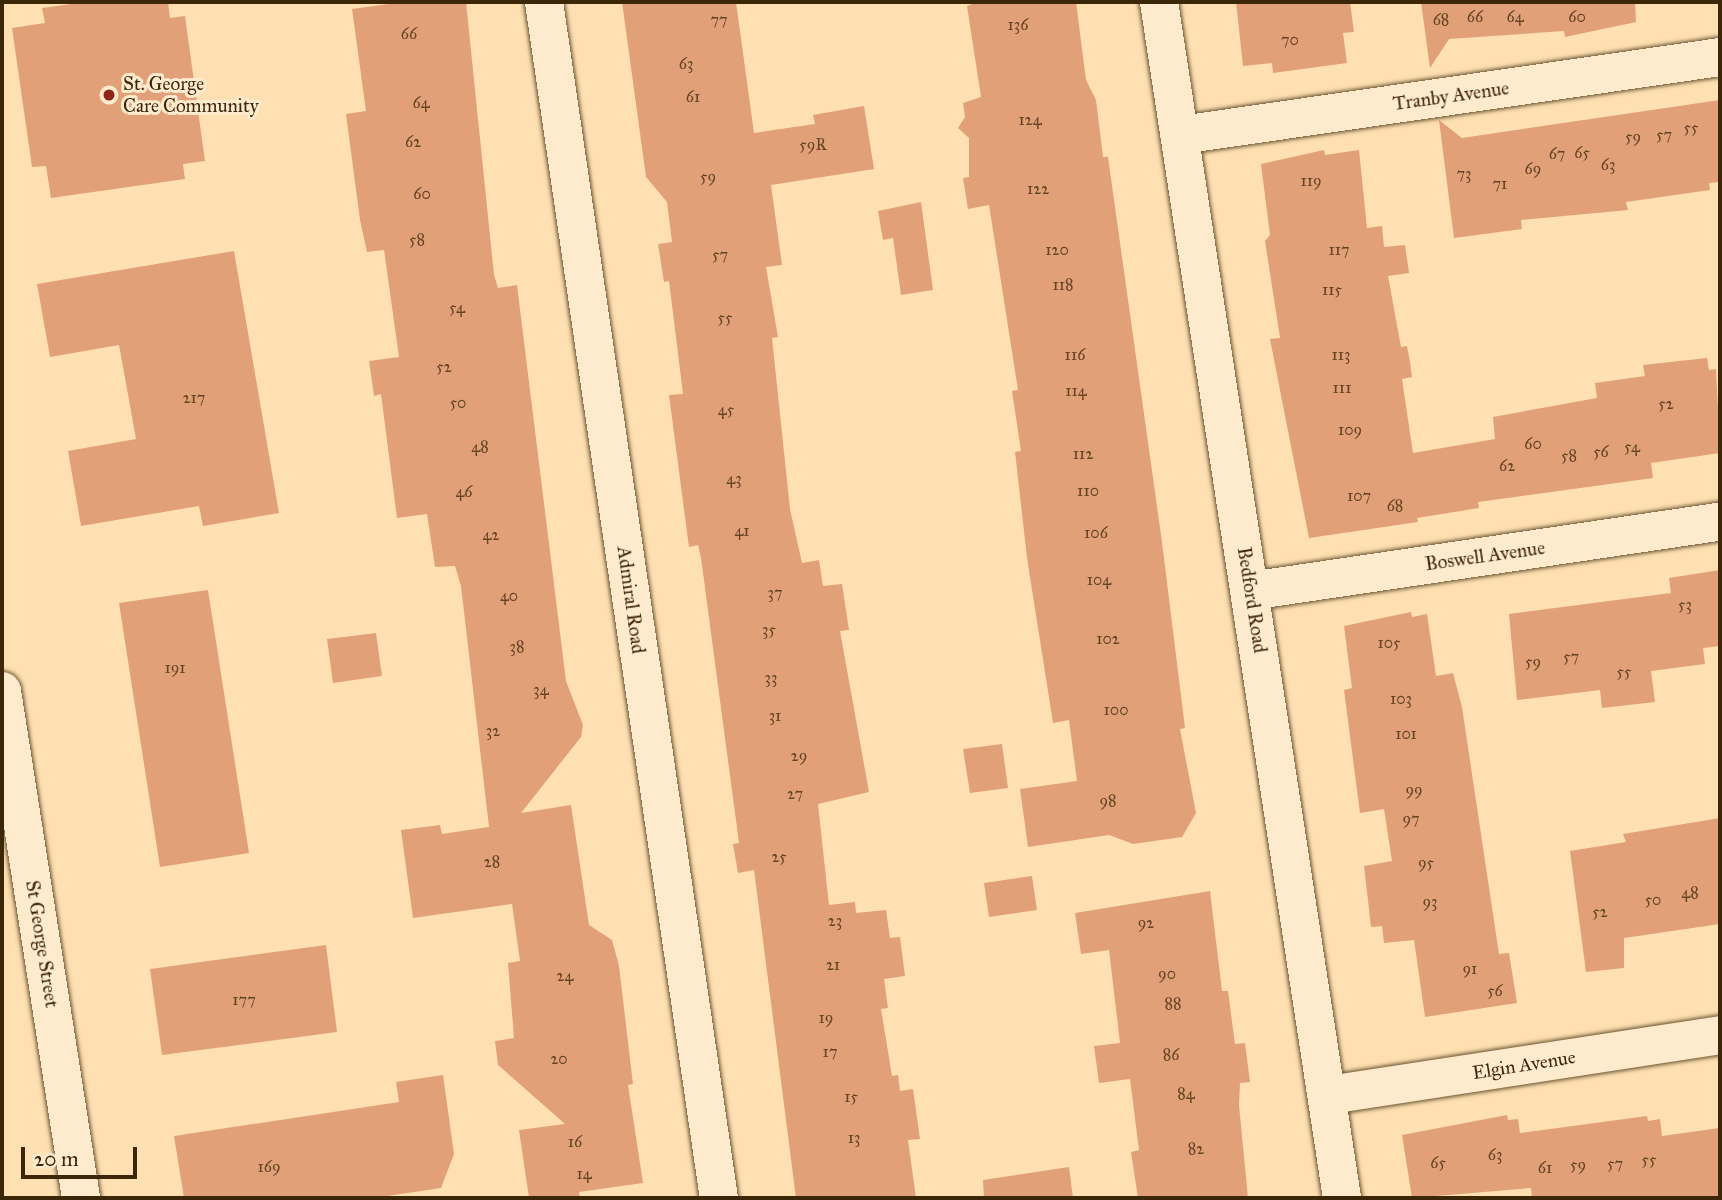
<!DOCTYPE html>
<html>
<head>
<meta charset="utf-8">
<style>
	body { margin:0 }
	#map { position:relative; width:1722px; height:1200px; overflow:hidden; background:#fee0b2; font-family:"IM FELL Great Primer",serif }
	div>[style] { position:absolute }
	.building>* { inset:0; background:#e2a079 }
	.roads { filter:drop-shadow(0 0 2px #6c5432) drop-shadow(0 0 2px #6c5432) }
	.minor>* { height:38px; margin:-19px; padding:0 19px; transform-origin:19px; border-radius:19px; background:#feebcd }
	.dots>* { width:19px; height:19px; translate:-50% -50%; box-sizing:border-box; border:4px solid #feebcd; border-radius:50% }
	span { translate:-50% -50%; white-space:nowrap; text-align:center; line-height:1.15; -webkit-text-stroke:6px #feebcd; paint-order:stroke }
	.number-label { font-size:16px; color:#654424 }
	.number-label span { -webkit-text-stroke-width:0 }
	.poi-label { font-size:19px; color:#3b2607 }
	.left { translate:0 -50%; text-align:left }
	.street-label { font-size:19px; color:#3b2607 }
	.frame { position:absolute; inset:0; border:4px solid #3b2607; pointer-events:none }
	.scale { position:absolute; left:21px; top:1147px; width:116px; height:32px; box-sizing:border-box; border:4px solid #3b2607; border-top:0; padding-left:9px; font-size:21px; line-height:24px; white-space:nowrap; color:#3b2607; -webkit-text-stroke:5px #feebcd; paint-order:stroke }
</style>
</head>
<body>
<div id="map">
	<div class="building">
		<div style="clip-path:polygon(87px 2px,168px 2px,170px 18px,185px 16px,205px 161px,183px 164px,185px 179px,51px 198px,46px 166px,32px 167px,12px 28px,45px 23px,42px 8px)"></div>
		<div style="clip-path:polygon(403px 2px,466px 2px,494px 275px,498px 288px,517px 285px,566px 681px,583px 725px,581px 737px,521px 813px,571px 805px,589px 925px,612px 940px,619px 966px,633px 1084px,628px 1085px,643px 1183px,579px 1192px,580px 1198px,529px 1198px,519px 1130px,565px 1124px,498px 1065px,495px 1041px,514px 1038px,508px 963px,520px 961px,512px 904px,413px 918px,401px 830px,440px 825px,442px 834px,489px 827px,461px 586px,455px 566px,435px 567px,427px 514px,397px 518px,381px 394px,374px 396px,369px 361px,399px 357px,384px 250px,367px 252px,360px 220px,346px 114px,366px 111px,352px 9px)"></div>
		<div style="clip-path:polygon(622px 2px,736px 2px,754px 133px,815px 124px,813px 115px,864px 106px,874px 169px,771px 185px,782px 265px,766px 267px,778px 337px,772px 338px,790px 509px,802px 563px,819px 560px,823px 586px,842px 584px,849px 630px,840px 631px,869px 792px,818px 804px,829px 905px,855px 902px,856px 913px,886px 910px,890px 938px,900px 937px,905px 976px,884px 979px,888px 1008px,881px 1009px,892px 1076px,898px 1075px,900px 1091px,913px 1089px,920px 1139px,908px 1140px,916px 1198px,796px 1198px,754px 870px,738px 873px,733px 844px,739px 843px,701px 558px,698px 545px,689px 547px,685px 517px,669px 395px,683px 394px,669px 281px,664px 282px,658px 244px,672px 242px,667px 202px,646px 177px)"></div>
		<div style="clip-path:polygon(977px 2px,1076px 2px,1086px 80px,1096px 100px,1103px 157px,1108px 157px,1162px 542px,1185px 728px,1180px 729px,1196px 813px,1182px 837px,1133px 844px,1109px 835px,1028px 847px,1020px 789px,1077px 781px,1069px 720px,1053px 723px,1027px 558px,1015px 452px,1021px 451px,1012px 391px,1018px 390px,989px 205px,968px 209px,963px 178px,969px 177px,969px 138px,958px 128px,965px 117px,963px 103px,981px 97px,967px 6px)"></div>
		<div style="clip-path:polygon(1236px 2px,1350px 2px,1354px 32px,1343px 33px,1347px 63px,1273px 73px,1272px 63px,1243px 66px)"></div>
		<div style="clip-path:polygon(1421px 2px,1635px 2px,1636px 22px,1565px 37px,1564px 31px,1449px 39px,1430px 68px)"></div>
		<div style="clip-path:polygon(1720px 100px,1720px 182px,1709px 183px,1710px 190px,1626px 202px,1628px 210px,1521px 220px,1522px 229px,1454px 238px,1439px 120px,1462px 138px)"></div>
		<div style="clip-path:polygon(1324px 150px,1325px 155px,1359px 150px,1367px 228px,1382px 226px,1384px 247px,1405px 245px,1409px 273px,1388px 276px,1401px 347px,1407px 346px,1410px 362px,1412px 377px,1402px 379px,1413px 453px,1495px 439px,1493px 417px,1597px 398px,1595px 383px,1645px 376px,1643px 365px,1707px 358px,1709px 370px,1716px 369px,1720px 453px,1651px 463px,1653px 478px,1478px 502px,1479px 508px,1417px 518px,1418px 522px,1309px 538px,1270px 339px,1280px 338px,1265px 241px,1270px 235px,1261px 164px)"></div>
		<div style="clip-path:polygon(921px 202px,933px 290px,901px 295px,893px 238px,883px 240px,878px 211px)"></div>
		<div style="clip-path:polygon(234px 251px,279px 513px,203px 526px,199px 506px,81px 526px,68px 451px,136px 439px,119px 345px,50px 357px,37px 284px)"></div>
		<div style="clip-path:polygon(1720px 570px,1720px 646px,1703px 648px,1705px 664px,1651px 671px,1655px 702px,1602px 708px,1600px 690px,1517px 700px,1509px 614px,1671px 593px,1669px 578px)"></div>
		<div style="clip-path:polygon(208px 590px,249px 853px,160px 867px,119px 603px)"></div>
		<div style="clip-path:polygon(1411px 612px,1412px 617px,1427px 614px,1436px 676px,1453px 673px,1462px 707px,1499px 954px,1509px 953px,1517px 1003px,1425px 1017px,1414px 940px,1384px 943px,1382px 926px,1371px 927px,1364px 866px,1392px 861px,1384px 809px,1360px 813px,1344px 690px,1352px 688px,1344px 626px)"></div>
		<div style="clip-path:polygon(376px 633px,382px 676px,333px 683px,327px 639px)"></div>
		<div style="clip-path:polygon(1002px 744px,1008px 788px,970px 793px,963px 749px)"></div>
		<div style="clip-path:polygon(1720px 818px,1720px 924px,1624px 938px,1624px 968px,1586px 972px,1570px 851px,1626px 842px,1623px 834px)"></div>
		<div style="clip-path:polygon(1032px 876px,1037px 910px,989px 917px,984px 883px)"></div>
		<div style="clip-path:polygon(1210px 891px,1222px 991px,1228px 991px,1235px 1044px,1245px 1043px,1250px 1082px,1240px 1083px,1239px 1105px,1248px 1198px,1138px 1198px,1131px 1152px,1139px 1150px,1130px 1079px,1099px 1083px,1094px 1046px,1120px 1043px,1109px 950px,1081px 954px,1075px 913px)"></div>
		<div style="clip-path:polygon(326px 945px,337px 1032px,162px 1055px,150px 969px)"></div>
		<div style="clip-path:polygon(443px 1075px,454px 1154px,441px 1188px,374px 1198px,184px 1198px,174px 1136px,399px 1102px,396px 1082px)"></div>
		<div style="clip-path:polygon(1507px 1115px,1508px 1120px,1518px 1119px,1520px 1133px,1647px 1116px,1648px 1121px,1660px 1119px,1662px 1136px,1720px 1128px,1720px 1198px,1532px 1198px,1531px 1188px,1412px 1198px,1402px 1135px)"></div>
		<div style="clip-path:polygon(1069px 1167px,1073px 1198px,984px 1198px,983px 1180px)"></div>
	</div>
	<div class="roads">
		<div class="minor">
			<div style="left:544px;top:2px;width:1209px;rotate:81.68deg"></div>
			<div style="left:1159px;top:2px;width:1210px;rotate:81.3deg"></div>
			<div style="left:1181px;top:135px;width:545px;rotate:-8.23deg"></div>
			<div style="left:1250px;top:591px;width:475px;rotate:-8.4deg"></div>
			<div style="left:2px;top:691px;width:513px;rotate:81.14deg"></div>
			<div style="left:1329px;top:1095px;width:396px;rotate:-8.7deg"></div>
		</div>
	</div>
	<div class="dots">
		<div style="left:109px;top:95px;background:#8f2418"></div>
	</div>
	<div class="number-label">
		<span style="left:1475px;top:17px">66</span>
		<span style="left:1515px;top:17px">64</span>
		<span style="left:1577px;top:17px">60</span>
		<span style="left:719px;top:20px">77</span>
		<span style="left:1441px;top:20px">68</span>
		<span style="left:1018px;top:25px">136</span>
		<span style="left:409px;top:34px">66</span>
		<span style="left:1290px;top:40px">70</span>
		<span style="left:686px;top:64px">63</span>
		<span style="left:693px;top:97px">61</span>
		<span style="left:421px;top:103px">64</span>
		<span style="left:1030px;top:120px">124</span>
		<span style="left:1691px;top:128px">55</span>
		<span style="left:1664px;top:135px">57</span>
		<span style="left:1633px;top:137px">59</span>
		<span style="left:413px;top:142px">62</span>
		<span style="left:813px;top:145px">59R</span>
		<span style="left:1582px;top:153px">65</span>
		<span style="left:1557px;top:154px">67</span>
		<span style="left:1608px;top:165px">63</span>
		<span style="left:1533px;top:169px">69</span>
		<span style="left:1464px;top:174px">73</span>
		<span style="left:708px;top:177px">59</span>
		<span style="left:1311px;top:181px">119</span>
		<span style="left:1500px;top:184px">71</span>
		<span style="left:1038px;top:189px">122</span>
		<span style="left:422px;top:194px">60</span>
		<span style="left:417px;top:240px">58</span>
		<span style="left:1057px;top:250px">120</span>
		<span style="left:1339px;top:250px">117</span>
		<span style="left:720px;top:255px">57</span>
		<span style="left:1063px;top:285px">118</span>
		<span style="left:1332px;top:290px">115</span>
		<span style="left:457px;top:308px">54</span>
		<span style="left:725px;top:318px">55</span>
		<span style="left:1075px;top:355px">116</span>
		<span style="left:1341px;top:355px">113</span>
		<span style="left:444px;top:367px">52</span>
		<span style="left:1342px;top:388px">111</span>
		<span style="left:1076px;top:391px">114</span>
		<span style="left:194px;top:398px">217</span>
		<span style="left:458px;top:403px">50</span>
		<span style="left:1666px;top:404px">52</span>
		<span style="left:726px;top:410px">45</span>
		<span style="left:1350px;top:430px">109</span>
		<span style="left:1533px;top:444px">60</span>
		<span style="left:480px;top:447px">48</span>
		<span style="left:1632px;top:447px">54</span>
		<span style="left:1601px;top:452px">56</span>
		<span style="left:1083px;top:454px">112</span>
		<span style="left:1569px;top:456px">58</span>
		<span style="left:1507px;top:466px">62</span>
		<span style="left:734px;top:479px">43</span>
		<span style="left:1088px;top:491px">110</span>
		<span style="left:464px;top:492px">46</span>
		<span style="left:1359px;top:496px">107</span>
		<span style="left:1395px;top:506px">68</span>
		<span style="left:742px;top:531px">41</span>
		<span style="left:1096px;top:533px">106</span>
		<span style="left:491px;top:535px">42</span>
		<span style="left:1099px;top:580px">104</span>
		<span style="left:775px;top:593px">37</span>
		<span style="left:509px;top:596px">40</span>
		<span style="left:1685px;top:605px">53</span>
		<span style="left:769px;top:630px">35</span>
		<span style="left:1108px;top:639px">102</span>
		<span style="left:1389px;top:643px">105</span>
		<span style="left:517px;top:647px">38</span>
		<span style="left:1571px;top:657px">57</span>
		<span style="left:1533px;top:662px">59</span>
		<span style="left:175px;top:668px">191</span>
		<span style="left:1624px;top:672px">55</span>
		<span style="left:771px;top:678px">33</span>
		<span style="left:541px;top:690px">34</span>
		<span style="left:1401px;top:699px">103</span>
		<span style="left:1116px;top:710px">100</span>
		<span style="left:775px;top:716px">31</span>
		<span style="left:493px;top:731px">32</span>
		<span style="left:1406px;top:734px">101</span>
		<span style="left:799px;top:756px">29</span>
		<span style="left:1414px;top:790px">99</span>
		<span style="left:795px;top:794px">27</span>
		<span style="left:1108px;top:801px">98</span>
		<span style="left:1411px;top:819px">97</span>
		<span style="left:779px;top:857px">25</span>
		<span style="left:492px;top:862px">28</span>
		<span style="left:1426px;top:863px">95</span>
		<span style="left:1690px;top:893px">48</span>
		<span style="left:1653px;top:900px">50</span>
		<span style="left:1430px;top:902px">93</span>
		<span style="left:1600px;top:912px">52</span>
		<span style="left:835px;top:921px">23</span>
		<span style="left:1146px;top:923px">92</span>
		<span style="left:833px;top:965px">21</span>
		<span style="left:1470px;top:969px">91</span>
		<span style="left:1167px;top:974px">90</span>
		<span style="left:565px;top:976px">24</span>
		<span style="left:1495px;top:991px">56</span>
		<span style="left:244px;top:1000px">177</span>
		<span style="left:1173px;top:1004px">88</span>
		<span style="left:826px;top:1018px">19</span>
		<span style="left:830px;top:1052px">17</span>
		<span style="left:1171px;top:1055px">86</span>
		<span style="left:559px;top:1059px">20</span>
		<span style="left:1186px;top:1094px">84</span>
		<span style="left:851px;top:1097px">15</span>
		<span style="left:854px;top:1138px">13</span>
		<span style="left:575px;top:1142px">16</span>
		<span style="left:1196px;top:1149px">82</span>
		<span style="left:1495px;top:1155px">63</span>
		<span style="left:1649px;top:1160px">55</span>
		<span style="left:1438px;top:1163px">65</span>
		<span style="left:1615px;top:1164px">57</span>
		<span style="left:1578px;top:1165px">59</span>
		<span style="left:269px;top:1167px">169</span>
		<span style="left:1545px;top:1168px">61</span>
		<span style="left:584px;top:1174px">14</span>
	</div>
	<div class="poi-label">
		<span class="left" style="left:123px;top:95px">St. George<br>Care Community</span>
	</div>
	<div class="street-label">
		<span style="left:1451px;top:96px;rotate:-8deg">Tranby Avenue</span>
		<span style="left:1485px;top:556px;rotate:-8deg">Boswell Avenue</span>
		<span style="left:631px;top:600px;rotate:82deg">Admiral Road</span>
		<span style="left:1252px;top:600px;rotate:81deg">Bedford Road</span>
		<span style="left:42px;top:944px;rotate:81deg">St George Street</span>
		<span style="left:1524px;top:1065px;rotate:-9deg">Elgin Avenue</span>
	</div>
	<div class="frame"></div>
	<div class="scale">20 m</div>
</div>
</body>
</html>
